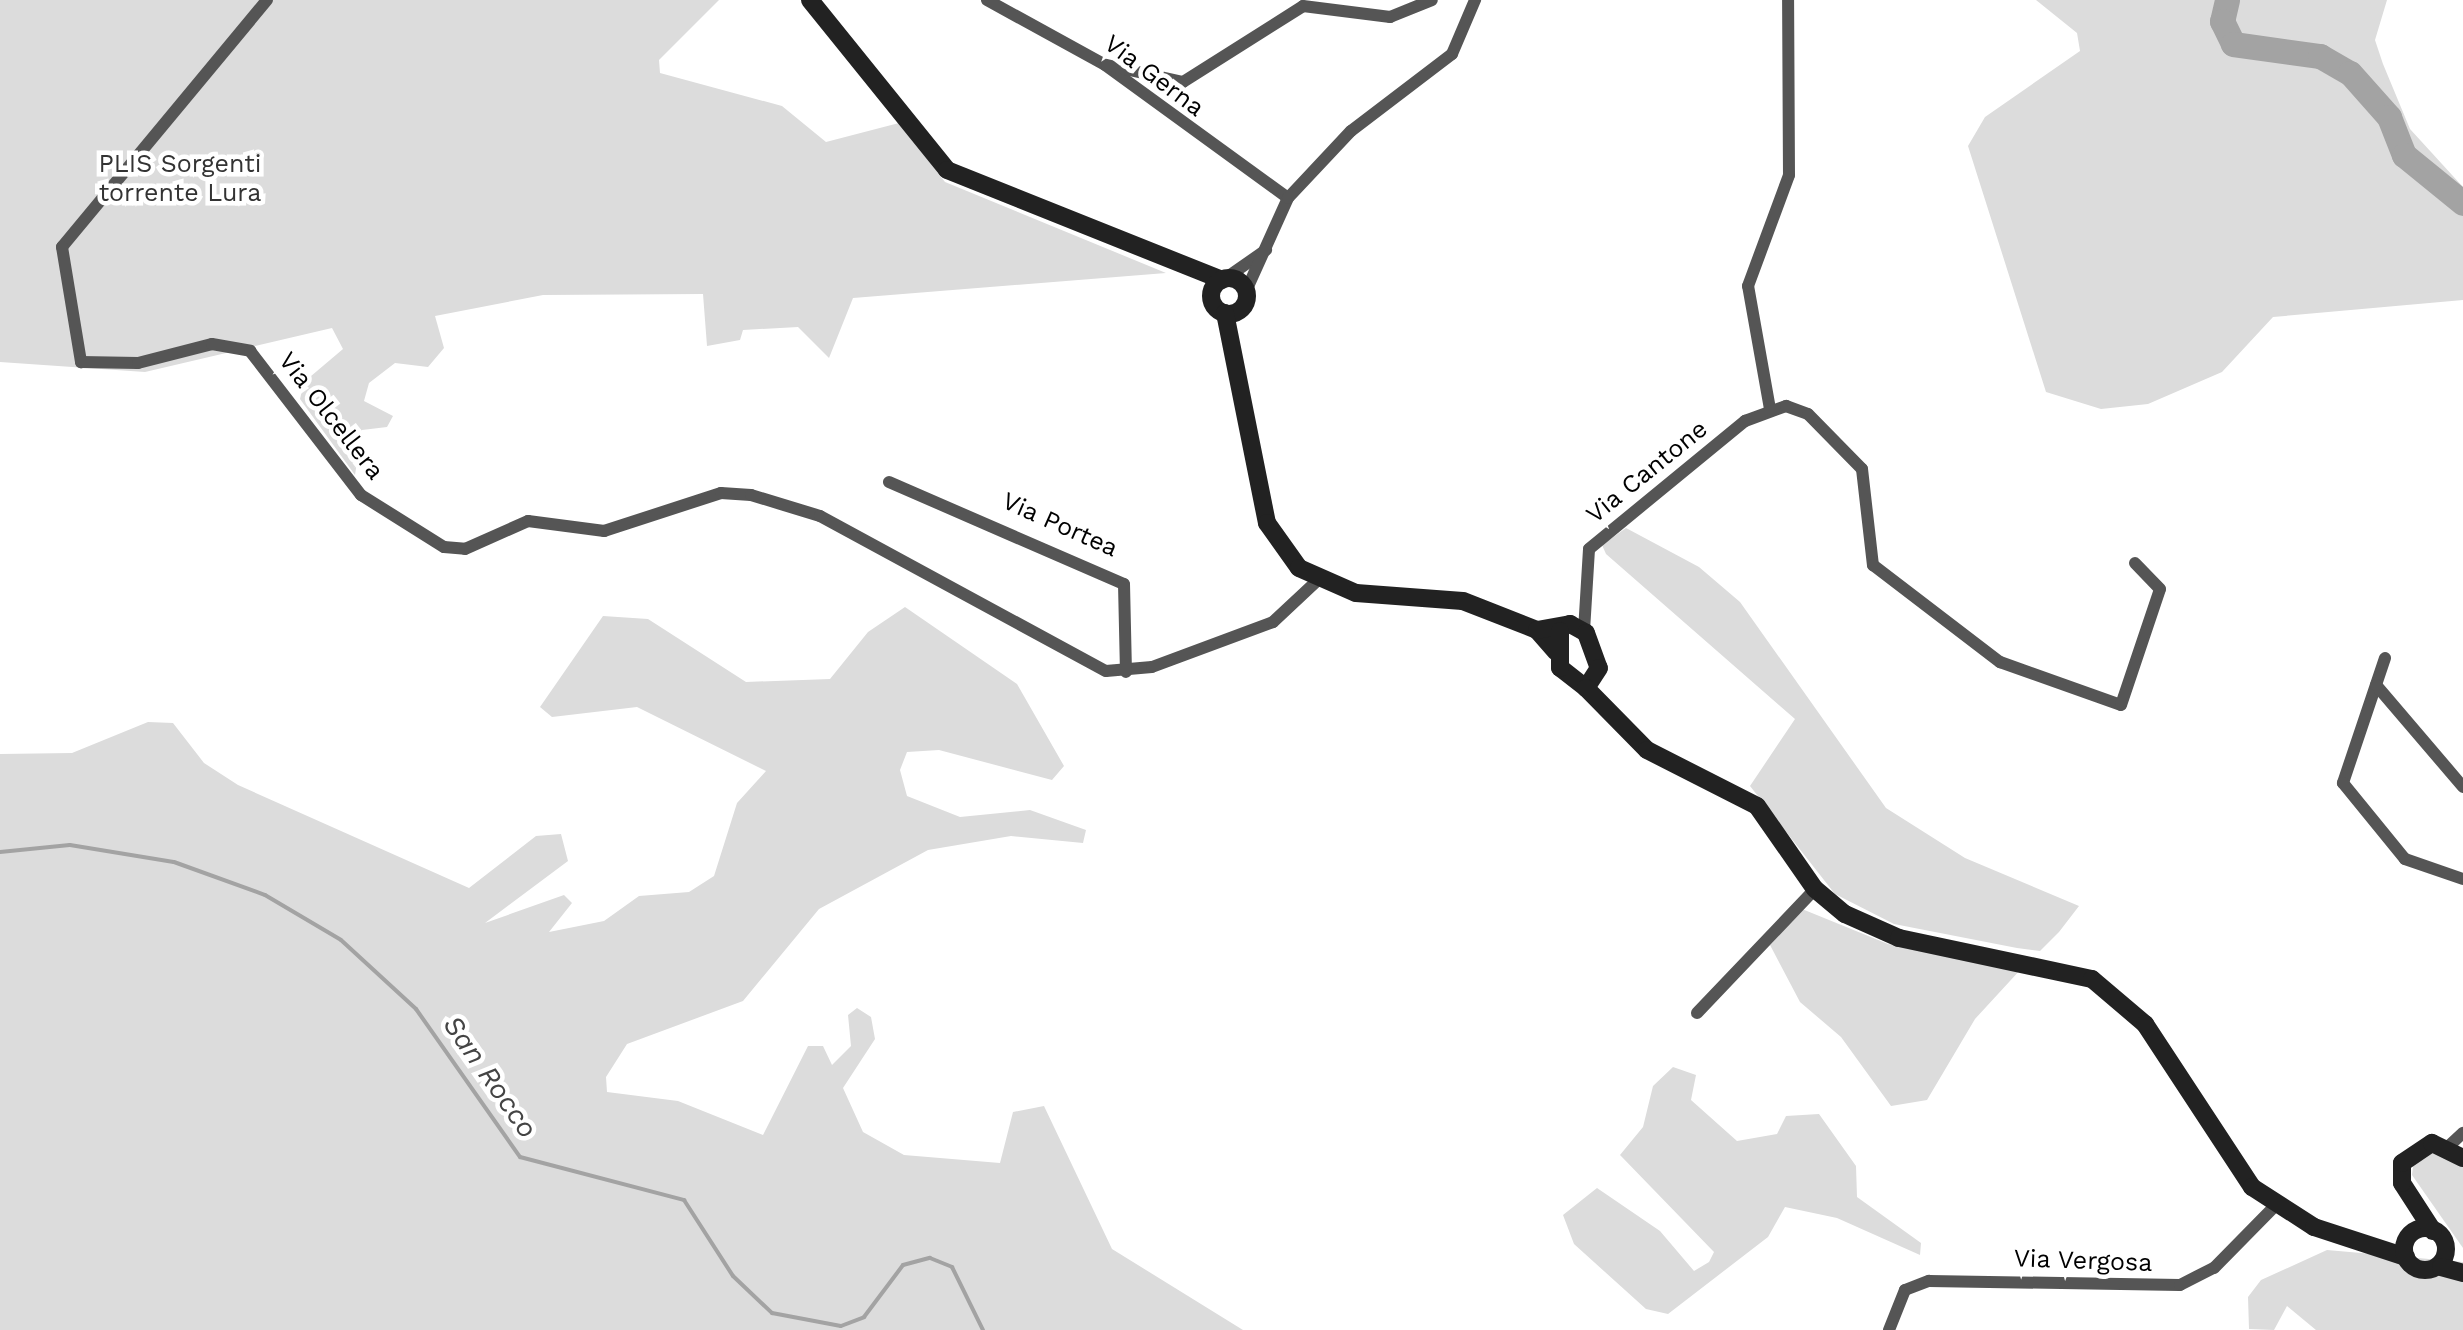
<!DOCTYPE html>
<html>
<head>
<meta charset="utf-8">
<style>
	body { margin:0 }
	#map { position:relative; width:2463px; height:1330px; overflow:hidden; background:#fff; font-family:"Work Sans",sans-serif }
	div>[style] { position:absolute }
	.green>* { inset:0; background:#dcdcdc }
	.stream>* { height:4px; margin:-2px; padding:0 2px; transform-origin:2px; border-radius:2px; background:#a3a3a3 }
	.river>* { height:25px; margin:-12.5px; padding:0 12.5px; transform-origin:12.5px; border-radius:12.5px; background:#a3a3a3 }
	.street>* { height:12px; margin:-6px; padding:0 6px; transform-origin:6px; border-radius:6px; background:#555 }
	.secondary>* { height:18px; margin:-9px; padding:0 9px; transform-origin:9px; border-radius:9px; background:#222 }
	.secondary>.ring { margin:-9px; padding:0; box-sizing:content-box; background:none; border:18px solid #222; border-radius:50% }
	span { translate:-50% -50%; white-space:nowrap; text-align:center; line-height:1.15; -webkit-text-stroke:9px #fff; paint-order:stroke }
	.street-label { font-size:25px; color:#000 }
	.park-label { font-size:25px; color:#333 }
	.water-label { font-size:28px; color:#444; font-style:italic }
</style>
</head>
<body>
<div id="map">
	<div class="green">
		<div style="clip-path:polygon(0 0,719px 0,659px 60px,660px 73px,782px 106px,826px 142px,899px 123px,945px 182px,1166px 273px,853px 298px,829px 358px,798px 327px,743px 330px,740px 340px,707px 346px,703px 294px,543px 295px,435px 316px,444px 348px,428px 367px,395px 363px,369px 383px,364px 401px,393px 416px,387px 427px,362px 430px,355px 475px,300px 399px,304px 382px,343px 349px,332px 328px,145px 372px,0 362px)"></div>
		<div style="clip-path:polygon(2036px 0,2387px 0,2375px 40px,2383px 64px,2410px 129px,2463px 187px,2463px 300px,2273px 317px,2222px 372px,2148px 404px,2101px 409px,2046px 392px,1968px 146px,1985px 117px,2080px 51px,2077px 33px)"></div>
		<div style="clip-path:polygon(1626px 528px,1699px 567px,1740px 602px,1886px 808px,1965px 858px,2079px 906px,2059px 932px,2040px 951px,2017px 948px,1894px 924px,1835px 894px,1750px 786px,1795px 719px,1606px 554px,1602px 545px)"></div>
		<div style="clip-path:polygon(905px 607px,1017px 684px,1064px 766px,1052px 780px,939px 750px,907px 752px,900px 770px,907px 796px,960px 817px,1030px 810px,1086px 830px,1083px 843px,1011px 836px,928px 850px,819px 909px,743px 1001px,627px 1044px,606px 1077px,607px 1092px,678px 1101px,763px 1135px,808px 1046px,823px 1046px,832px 1065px,851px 1046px,848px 1015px,857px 1008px,871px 1017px,875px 1039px,843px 1088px,863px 1132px,904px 1155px,1000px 1163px,1013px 1112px,1044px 1106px,1112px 1249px,1243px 1330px,0 1330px,0 754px,72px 753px,148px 722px,173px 723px,204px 763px,238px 785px,469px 888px,536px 836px,561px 834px,568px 861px,485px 923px,564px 895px,572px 903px,549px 932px,604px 921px,639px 896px,689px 892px,714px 876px,737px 803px,766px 771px,637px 707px,552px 717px,540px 707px,603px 616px,648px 619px,746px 682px,830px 679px,868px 632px)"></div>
		<div style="clip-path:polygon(1802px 909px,1888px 944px,2021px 969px,1975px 1019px,1927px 1100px,1891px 1106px,1841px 1037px,1800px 1002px,1770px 945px)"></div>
		<div style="clip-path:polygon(1673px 1067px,1696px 1075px,1691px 1100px,1737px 1141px,1777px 1134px,1786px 1116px,1819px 1114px,1856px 1166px,1857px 1197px,1921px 1243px,1920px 1255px,1837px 1218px,1785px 1207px,1768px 1237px,1668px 1314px,1646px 1309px,1574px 1244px,1563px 1215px,1597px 1188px,1660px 1231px,1694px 1271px,1709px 1262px,1714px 1252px,1620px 1155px,1643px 1127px,1653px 1086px)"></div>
		<div style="clip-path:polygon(2433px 1151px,2463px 1164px,2463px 1248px,2412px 1175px,2414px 1159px)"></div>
		<div style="clip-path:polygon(2327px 1250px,2463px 1262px,2463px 1330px,2316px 1330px,2287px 1306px,2274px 1330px,2249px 1329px,2248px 1297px,2261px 1280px)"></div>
	</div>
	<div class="stream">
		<div style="left:0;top:852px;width:70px;rotate:-5.7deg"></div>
		<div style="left:70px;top:845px;width:105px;rotate:9.3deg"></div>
		<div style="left:174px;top:862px;width:97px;rotate:19.9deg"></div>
		<div style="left:265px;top:895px;width:88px;rotate:30.6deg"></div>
		<div style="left:341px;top:940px;width:102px;rotate:42.6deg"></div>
		<div style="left:416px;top:1009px;width:181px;rotate:54.9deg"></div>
		<div style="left:520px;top:1157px;width:170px;rotate:14.7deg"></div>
		<div style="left:684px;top:1200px;width:90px;rotate:57.2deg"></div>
		<div style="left:733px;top:1276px;width:54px;rotate:43.5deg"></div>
		<div style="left:772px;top:1313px;width:70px;rotate:10.7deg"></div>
		<div style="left:841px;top:1326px;width:25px;rotate:-21deg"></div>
		<div style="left:864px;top:1317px;width:65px;rotate:-53.1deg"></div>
		<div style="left:903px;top:1265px;width:28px;rotate:-15deg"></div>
		<div style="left:930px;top:1258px;width:24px;rotate:22deg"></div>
		<div style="left:952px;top:1267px;width:70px;rotate:63.8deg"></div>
	</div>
	<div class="river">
		<div style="left:2227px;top:0;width:22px;rotate:103deg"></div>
		<div style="left:2222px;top:21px;width:25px;rotate:64deg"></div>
		<div style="left:2233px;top:44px;width:88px;rotate:7.9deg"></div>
		<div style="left:2320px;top:56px;width:34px;rotate:30deg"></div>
		<div style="left:2350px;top:73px;width:59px;rotate:48.4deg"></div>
		<div style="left:2389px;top:117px;width:41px;rotate:68.5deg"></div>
		<div style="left:2404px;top:155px;width:76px;rotate:39.1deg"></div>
	</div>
	<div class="street">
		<div style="left:267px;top:0;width:321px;rotate:129.7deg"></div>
		<div style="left:62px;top:247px;width:117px;rotate:80.6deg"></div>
		<div style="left:81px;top:362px;width:57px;rotate:1deg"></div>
		<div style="left:138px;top:363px;width:76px;rotate:-14.4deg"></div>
		<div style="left:212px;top:344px;width:39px;rotate:10deg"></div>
		<div style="left:250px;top:351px;width:182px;rotate:52.4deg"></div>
		<div style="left:361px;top:495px;width:98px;rotate:32.1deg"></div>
		<div style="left:444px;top:547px;width:21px;rotate:5deg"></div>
		<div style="left:465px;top:549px;width:69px;rotate:-24deg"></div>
		<div style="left:528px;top:521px;width:77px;rotate:7.5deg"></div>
		<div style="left:604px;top:531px;width:123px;rotate:-18deg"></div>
		<div style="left:721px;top:493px;width:30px;rotate:4deg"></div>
		<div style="left:751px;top:495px;width:72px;rotate:16.9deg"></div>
		<div style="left:820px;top:516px;width:325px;rotate:28.5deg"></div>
		<div style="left:1106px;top:671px;width:46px;rotate:-5deg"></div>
		<div style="left:1152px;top:667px;width:129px;rotate:-20.4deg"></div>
		<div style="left:1273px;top:622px;width:62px;rotate:-43deg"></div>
		<div style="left:987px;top:0;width:135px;rotate:28.8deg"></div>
		<div style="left:1105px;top:65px;width:226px;rotate:36deg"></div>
		<div style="left:1107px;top:65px;width:78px;rotate:12.6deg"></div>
		<div style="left:1183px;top:82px;width:142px;rotate:-32.3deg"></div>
		<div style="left:1303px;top:6px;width:88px;rotate:7.2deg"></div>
		<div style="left:1390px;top:17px;width:45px;rotate:-22deg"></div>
		<div style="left:1226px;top:278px;width:49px;rotate:-35deg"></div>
		<div style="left:1246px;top:291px;width:102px;rotate:-65.7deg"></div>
		<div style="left:1288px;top:198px;width:92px;rotate:-46.8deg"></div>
		<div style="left:1351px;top:131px;width:127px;rotate:-37.3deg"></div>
		<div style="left:1452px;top:54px;width:59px;rotate:-66.9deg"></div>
		<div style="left:1770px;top:409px;width:125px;rotate:-100.1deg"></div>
		<div style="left:1748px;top:286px;width:118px;rotate:-69.7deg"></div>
		<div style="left:1789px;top:175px;width:175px;rotate:-90.3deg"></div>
		<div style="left:889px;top:482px;width:256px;rotate:23.5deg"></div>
		<div style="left:1124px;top:584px;width:88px;rotate:88.7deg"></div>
		<div style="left:1584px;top:631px;width:82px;rotate:-86.5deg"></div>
		<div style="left:1589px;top:549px;width:202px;rotate:-39.4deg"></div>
		<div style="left:1745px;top:421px;width:44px;rotate:-20.1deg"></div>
		<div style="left:1786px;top:406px;width:23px;rotate:20deg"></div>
		<div style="left:1808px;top:414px;width:77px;rotate:45.5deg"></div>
		<div style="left:1862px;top:469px;width:97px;rotate:83.5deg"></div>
		<div style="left:1873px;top:565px;width:160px;rotate:37.4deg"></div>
		<div style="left:2000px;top:662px;width:128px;rotate:19.6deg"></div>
		<div style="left:2121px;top:705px;width:122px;rotate:-71.4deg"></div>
		<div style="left:2160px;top:589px;width:36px;rotate:-134deg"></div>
		<div style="left:2385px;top:658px;width:132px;rotate:108.6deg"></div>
		<div style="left:2343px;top:783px;width:98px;rotate:50.8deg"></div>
		<div style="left:2405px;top:859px;width:61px;rotate:19deg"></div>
		<div style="left:2376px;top:685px;width:134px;rotate:49.5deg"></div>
		<div style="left:1697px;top:1013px;width:171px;rotate:-46.4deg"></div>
		<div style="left:2450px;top:1145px;width:18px;rotate:-43deg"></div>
		<div style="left:1889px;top:1330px;width:43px;rotate:-68.2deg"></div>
		<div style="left:1905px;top:1290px;width:26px;rotate:-21deg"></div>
		<div style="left:1929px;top:1281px;width:251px;rotate:0.9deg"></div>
		<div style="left:2180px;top:1285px;width:38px;rotate:-27deg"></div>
		<div style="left:2214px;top:1268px;width:88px;rotate:-45.5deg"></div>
	</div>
	<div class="secondary">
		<div style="left:810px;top:0;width:218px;rotate:51.1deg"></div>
		<div style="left:947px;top:170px;width:296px;rotate:21.8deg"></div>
		<div class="ring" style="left:1211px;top:278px;width:18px;height:18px"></div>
		<div style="left:1225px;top:313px;width:214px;rotate:78.7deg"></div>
		<div style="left:1267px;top:523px;width:55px;rotate:54.6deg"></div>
		<div style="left:1299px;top:568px;width:62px;rotate:23.7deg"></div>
		<div style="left:1356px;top:593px;width:107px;rotate:4.3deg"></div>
		<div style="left:1463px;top:601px;width:79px;rotate:21.4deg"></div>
		<div style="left:1537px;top:630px;width:29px;rotate:49deg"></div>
		<div style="left:1537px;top:630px;width:34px;rotate:-10deg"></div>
		<div style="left:1570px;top:624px;width:18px;rotate:29deg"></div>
		<div style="left:1586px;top:633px;width:37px;rotate:70deg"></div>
		<div style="left:1599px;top:668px;width:24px;rotate:123deg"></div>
		<div style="left:1586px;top:688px;width:33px;rotate:-142deg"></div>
		<div style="left:1560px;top:668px;width:37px;rotate:-90deg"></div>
		<div style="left:1586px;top:688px;width:87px;rotate:45.5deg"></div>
		<div style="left:1647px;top:750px;width:123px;rotate:27deg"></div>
		<div style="left:1757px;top:806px;width:101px;rotate:55.1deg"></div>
		<div style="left:1815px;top:889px;width:39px;rotate:40deg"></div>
		<div style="left:1845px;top:914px;width:59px;rotate:24deg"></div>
		<div style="left:1899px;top:938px;width:197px;rotate:12deg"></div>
		<div style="left:2092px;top:979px;width:70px;rotate:40.3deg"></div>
		<div style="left:2145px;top:1024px;width:195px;rotate:56.7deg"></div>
		<div style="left:2252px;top:1187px;width:74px;rotate:32.8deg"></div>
		<div style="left:2314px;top:1227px;width:97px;rotate:18.1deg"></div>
		<div class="ring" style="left:2404px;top:1228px;width:24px;height:24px"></div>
		<div style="left:2433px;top:1231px;width:57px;rotate:-122.9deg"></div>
		<div style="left:2402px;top:1183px;width:20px;rotate:-90deg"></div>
		<div style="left:2402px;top:1163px;width:36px;rotate:-34deg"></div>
		<div style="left:2432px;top:1143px;width:34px;rotate:26deg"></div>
		<div style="left:2441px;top:1267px;width:23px;rotate:15deg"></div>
	</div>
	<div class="street-label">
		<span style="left:1154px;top:76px;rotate:37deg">Via Gerna</span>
		<span style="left:331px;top:416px;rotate:52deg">Via Olcellera</span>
		<span style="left:1647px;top:472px;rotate:-39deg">Via Cantone</span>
		<span style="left:1060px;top:525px;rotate:24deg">Via Portea</span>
		<span style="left:2083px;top:1261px;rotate:2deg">Via Vergosa</span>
	</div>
	<div class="park-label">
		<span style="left:180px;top:179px">PLIS Sorgenti<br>torrente Lura</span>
	</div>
	<div class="water-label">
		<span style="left:490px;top:1077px;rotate:55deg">San Rocco</span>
	</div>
</div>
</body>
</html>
